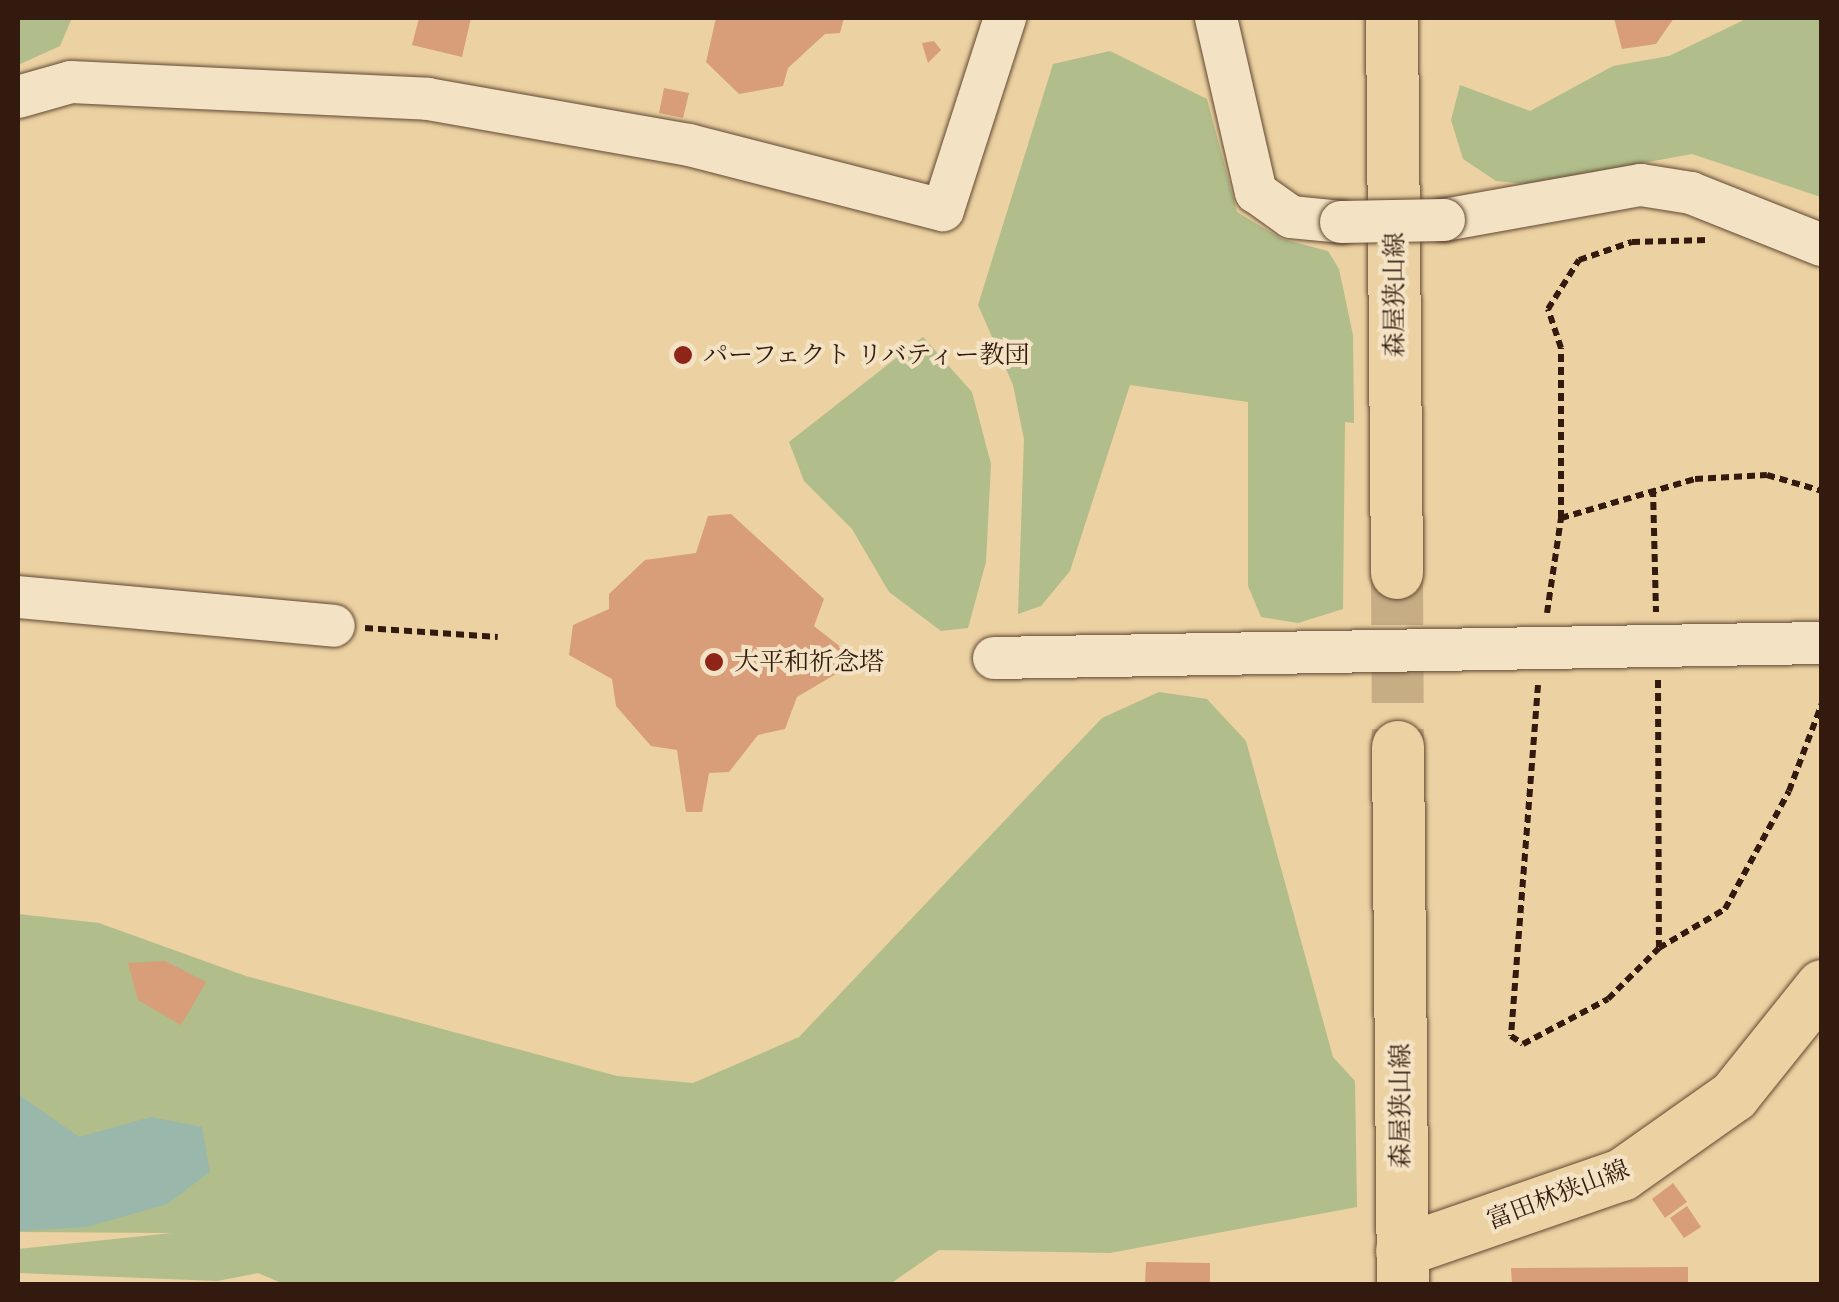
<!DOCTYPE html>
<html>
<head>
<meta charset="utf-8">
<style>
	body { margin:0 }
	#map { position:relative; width:1839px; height:1302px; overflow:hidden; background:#ecd2a2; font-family:"Libre Caslon Text","Noto Serif JP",serif }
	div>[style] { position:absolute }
	.green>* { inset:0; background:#b1bd8a }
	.water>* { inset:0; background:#99b7aa }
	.building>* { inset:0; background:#d89d79 }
	.major-tunnel>* { height:52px; margin-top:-26px; transform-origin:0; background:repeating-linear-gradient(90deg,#c7ad84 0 52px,transparent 0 78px) }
	.path>* { height:6px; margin-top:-3px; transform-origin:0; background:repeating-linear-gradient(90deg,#331a0e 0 8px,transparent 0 13px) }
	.roads { filter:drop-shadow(0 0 2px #614833) drop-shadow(0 0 2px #614833) }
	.minor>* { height:42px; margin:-21px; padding:0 21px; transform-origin:21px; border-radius:21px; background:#f3e2c3 }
	.major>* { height:52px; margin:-26px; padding:0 26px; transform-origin:26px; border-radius:26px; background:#ecd2a2 }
	.bridges { filter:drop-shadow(0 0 2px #614833) drop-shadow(0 0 2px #614833) }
	.minor-bridge>* { height:42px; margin:-21px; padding:0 21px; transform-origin:21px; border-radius:21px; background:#f3e2c3 }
	.dots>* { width:28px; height:28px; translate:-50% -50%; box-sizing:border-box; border:5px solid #f3e2c3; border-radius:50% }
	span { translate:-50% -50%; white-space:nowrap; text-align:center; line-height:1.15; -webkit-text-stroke:8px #f3e2c3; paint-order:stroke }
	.street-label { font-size:25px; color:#331a0e }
	.poi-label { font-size:25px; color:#331a0e }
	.left { translate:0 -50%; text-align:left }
	.frame { position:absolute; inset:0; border:20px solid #331a0e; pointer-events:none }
</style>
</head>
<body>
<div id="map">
	<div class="green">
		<div style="clip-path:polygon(18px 18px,72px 18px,60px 46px,18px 65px)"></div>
		<div style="clip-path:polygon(1748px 18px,1821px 18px,1821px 197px,1692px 154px,1527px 184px,1496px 181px,1463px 159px,1451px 120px,1460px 85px,1530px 111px,1613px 66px,1669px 56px)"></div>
		<div style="clip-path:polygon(1110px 51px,1207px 99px,1237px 212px,1282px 239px,1328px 251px,1339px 269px,1353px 335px,1354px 423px,1345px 422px,1343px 609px,1298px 623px,1261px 617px,1248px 586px,1248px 402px,1130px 385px,1070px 571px,1041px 606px,1018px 614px,1024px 439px,1013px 385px,978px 305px,1053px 64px)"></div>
		<div style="clip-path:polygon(923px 337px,972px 392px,991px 464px,986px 562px,968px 628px,941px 631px,889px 592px,852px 529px,804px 481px,789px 442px)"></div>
		<div style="clip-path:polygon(1159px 692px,1207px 699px,1246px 741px,1333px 1057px,1355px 1081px,1357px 1207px,1110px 1253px,939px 1250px,890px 1284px,284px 1284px,258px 1273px,217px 1281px,18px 1273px,18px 1249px,172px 1233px,18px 1232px,18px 914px,99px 923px,246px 976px,617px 1076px,693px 1083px,799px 1037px,1102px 718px)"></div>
	</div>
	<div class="water">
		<div style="clip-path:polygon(18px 1094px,79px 1137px,151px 1117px,202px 1127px,210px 1172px,167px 1204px,87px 1227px,18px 1231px)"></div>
	</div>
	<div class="building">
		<div style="clip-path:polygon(419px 18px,471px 18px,462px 57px,412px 45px)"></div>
		<div style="clip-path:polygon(716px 18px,844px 18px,840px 33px,825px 34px,788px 68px,783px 86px,739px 94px,706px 62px)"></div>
		<div style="clip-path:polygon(1614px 18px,1674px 18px,1656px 44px,1622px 49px)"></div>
		<div style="clip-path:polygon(934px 41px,941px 50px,928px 63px,922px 43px)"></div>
		<div style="clip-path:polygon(664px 88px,689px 93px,683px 118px,659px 113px)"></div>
		<div style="clip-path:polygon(731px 514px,824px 599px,814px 626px,848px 653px,846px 668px,797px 697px,785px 729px,758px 735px,729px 772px,709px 773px,702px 812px,686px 812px,677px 750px,651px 746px,616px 706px,612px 679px,569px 655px,573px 625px,609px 609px,609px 594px,645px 560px,696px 553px,708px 516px)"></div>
		<div style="clip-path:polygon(165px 961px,206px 982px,181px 1025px,138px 1000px,128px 963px)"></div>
		<div style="clip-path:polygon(1673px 1183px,1687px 1202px,1665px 1218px,1652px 1199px)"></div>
		<div style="clip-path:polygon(1687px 1206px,1701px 1227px,1684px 1238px,1670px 1218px)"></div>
		<div style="clip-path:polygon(1146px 1262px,1210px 1263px,1210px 1284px,1145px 1284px)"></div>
		<div style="clip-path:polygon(1688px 1267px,1688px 1284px,1512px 1284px,1511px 1268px)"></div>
	</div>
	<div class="major-tunnel">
		<div style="left:1397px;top:573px;width:174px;rotate:89.7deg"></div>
	</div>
	<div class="path">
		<div style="left:1653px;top:489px;width:123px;rotate:88.6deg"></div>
		<div style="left:1561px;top:518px;width:140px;rotate:-16.2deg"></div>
		<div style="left:1695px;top:479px;width:72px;rotate:-3.2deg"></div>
		<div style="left:1767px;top:475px;width:57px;rotate:16.2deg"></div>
		<div style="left:1547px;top:613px;width:96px;rotate:-81.6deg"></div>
		<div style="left:1561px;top:518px;width:170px;rotate:-90deg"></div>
		<div style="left:1561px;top:348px;width:41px;rotate:-108.4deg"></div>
		<div style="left:1548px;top:309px;width:58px;rotate:-57.7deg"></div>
		<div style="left:1579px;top:260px;width:56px;rotate:-18.8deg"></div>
		<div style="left:1632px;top:242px;width:76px;rotate:-1.5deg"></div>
		<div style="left:365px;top:628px;width:133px;rotate:3.9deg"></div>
		<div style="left:1658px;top:680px;width:267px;rotate:89.8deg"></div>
		<div style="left:1538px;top:685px;width:352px;rotate:94.4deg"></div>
		<div style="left:1511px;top:1036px;width:14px;rotate:34deg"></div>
		<div style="left:1523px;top:1044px;width:96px;rotate:-27.9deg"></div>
		<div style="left:1608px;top:999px;width:72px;rotate:-45deg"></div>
		<div style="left:1659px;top:948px;width:77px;rotate:-30.6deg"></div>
		<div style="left:1725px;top:909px;width:134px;rotate:-61.5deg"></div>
		<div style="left:1789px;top:791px;width:94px;rotate:-69.4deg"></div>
	</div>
	<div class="roads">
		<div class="minor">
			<div style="left:1216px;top:18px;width:179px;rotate:77.1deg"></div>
			<div style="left:1256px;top:192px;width:43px;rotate:35.5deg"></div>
			<div style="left:1291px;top:217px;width:50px;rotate:5.7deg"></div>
			<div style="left:18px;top:97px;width:55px;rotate:-15.8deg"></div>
			<div style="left:71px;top:82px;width:357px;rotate:2.7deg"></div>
			<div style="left:428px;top:99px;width:265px;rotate:10deg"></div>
			<div style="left:689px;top:145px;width:262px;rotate:14.4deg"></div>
			<div style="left:943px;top:210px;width:202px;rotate:-72.1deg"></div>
			<div style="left:1444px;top:220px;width:200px;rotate:-10.1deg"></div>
			<div style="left:1641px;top:185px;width:51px;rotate:9.1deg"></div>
			<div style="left:1691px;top:193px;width:141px;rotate:21.7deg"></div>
			<div style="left:18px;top:597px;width:317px;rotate:5.2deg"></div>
			<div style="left:994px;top:658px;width:828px;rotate:-1.04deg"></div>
		</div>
		<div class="major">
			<div style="left:1392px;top:18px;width:555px;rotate:89.48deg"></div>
			<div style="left:1398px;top:747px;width:537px;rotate:89.47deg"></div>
			<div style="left:1402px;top:1251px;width:233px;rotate:-19.1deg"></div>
			<div style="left:1622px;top:1175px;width:137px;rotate:-35.2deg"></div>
			<div style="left:1734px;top:1096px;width:141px;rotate:-51.3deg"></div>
		</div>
	</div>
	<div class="bridges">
		<div class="minor-bridge">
			<div style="left:1341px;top:222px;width:103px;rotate:-1.1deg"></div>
		</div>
	</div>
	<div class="dots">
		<div style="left:683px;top:355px;background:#8f2418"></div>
		<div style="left:714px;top:662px;background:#8f2418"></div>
	</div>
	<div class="street-label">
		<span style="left:1395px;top:295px;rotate:-90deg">森屋狭山線</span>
		<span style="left:1401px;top:1106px;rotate:-90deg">森屋狭山線</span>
		<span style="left:1558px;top:1195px;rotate:-21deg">富田林狭山線</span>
	</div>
	<div class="poi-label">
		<span class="left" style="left:703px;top:355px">パーフェクト リバティー教団</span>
		<span class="left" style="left:734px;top:662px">大平和祈念塔</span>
	</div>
	<div class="frame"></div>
</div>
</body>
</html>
